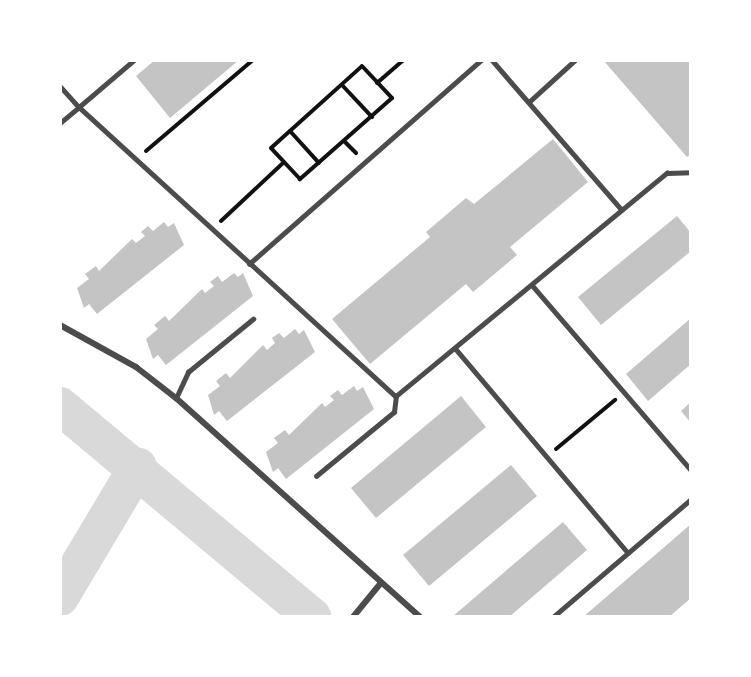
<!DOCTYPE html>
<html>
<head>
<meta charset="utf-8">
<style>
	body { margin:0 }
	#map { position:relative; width:751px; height:677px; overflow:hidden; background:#fff; font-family:"Noto Serif",serif }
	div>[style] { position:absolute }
	.river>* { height:38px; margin:-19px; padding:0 19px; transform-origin:19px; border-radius:19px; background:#d9d9d9 }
	.building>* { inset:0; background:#c4c4c4 }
	.path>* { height:4px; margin:-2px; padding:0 2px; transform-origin:2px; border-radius:2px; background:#111 }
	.service>* { height:4.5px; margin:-2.25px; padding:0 2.25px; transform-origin:2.25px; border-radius:2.25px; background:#4c4c4c }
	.minor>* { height:6px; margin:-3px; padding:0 3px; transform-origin:3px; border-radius:3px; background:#4c4c4c }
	span { translate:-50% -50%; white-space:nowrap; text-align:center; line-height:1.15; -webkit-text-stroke:4.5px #fff; paint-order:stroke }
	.frame { position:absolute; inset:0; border:62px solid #fff; pointer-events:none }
</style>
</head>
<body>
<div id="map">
	<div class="river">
		<div style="left:60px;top:406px;width:329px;rotate:39.9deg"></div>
		<div style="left:60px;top:597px;width:152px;rotate:-59.2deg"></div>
	</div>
	<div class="building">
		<div style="clip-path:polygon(155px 60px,239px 60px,170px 118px,136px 76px)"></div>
		<div style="clip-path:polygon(603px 60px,691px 60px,691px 154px,687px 157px)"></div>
		<div style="clip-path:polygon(553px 139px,588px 182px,510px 247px,517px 255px,473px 292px,466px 284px,370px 364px,332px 319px,430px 237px,426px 232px,466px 198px,474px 204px)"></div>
		<div style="clip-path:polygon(677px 216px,691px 233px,691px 251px,601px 325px,578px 297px)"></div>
		<div style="clip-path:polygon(164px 222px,168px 227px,174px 223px,184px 245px,97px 314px,89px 304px,84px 308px,77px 288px,89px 279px,85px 274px,96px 266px,99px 271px,132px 239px,136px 243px,145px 236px,141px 232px,148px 226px,153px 231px)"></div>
		<div style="clip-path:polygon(234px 273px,238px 277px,243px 273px,253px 296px,166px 365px,158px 355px,153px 359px,146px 339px,158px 329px,154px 325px,165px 316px,169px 321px,202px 289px,205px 293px,214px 286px,210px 282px,218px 276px,222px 282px)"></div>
		<div style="clip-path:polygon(691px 318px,691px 364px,648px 401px,626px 374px)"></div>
		<div style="clip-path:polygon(295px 329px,299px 334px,304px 330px,315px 352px,227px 421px,219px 411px,214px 415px,208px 395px,220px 386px,216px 381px,226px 373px,230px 378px,263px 345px,267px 350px,275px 343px,272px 338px,279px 333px,284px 338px)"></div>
		<div style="clip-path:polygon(354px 386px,357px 391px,363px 387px,374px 409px,286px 479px,278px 468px,273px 472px,266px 452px,278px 443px,274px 438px,285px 430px,289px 435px,322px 403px,325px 407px,334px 400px,330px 396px,338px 390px,342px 395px)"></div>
		<div style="clip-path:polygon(461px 396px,486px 427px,376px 518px,351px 488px)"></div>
		<div style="clip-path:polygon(691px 402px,691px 423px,681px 411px)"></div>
		<div style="clip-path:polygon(511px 465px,537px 496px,429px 586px,403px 555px)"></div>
		<div style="clip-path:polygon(563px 522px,587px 550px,509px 617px,452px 617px)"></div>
		<div style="clip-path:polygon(691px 524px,691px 598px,669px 617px,583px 617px)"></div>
	</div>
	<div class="path">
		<div style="left:362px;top:66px;width:44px;rotate:46.8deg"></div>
		<div style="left:392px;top:98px;width:123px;rotate:138.6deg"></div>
		<div style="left:300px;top:179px;width:42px;rotate:-133.1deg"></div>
		<div style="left:271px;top:148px;width:122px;rotate:-42deg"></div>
		<div style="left:377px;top:83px;width:35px;rotate:-41deg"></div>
		<div style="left:342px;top:85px;width:44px;rotate:46.8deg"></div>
		<div style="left:290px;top:131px;width:43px;rotate:47.8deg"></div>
		<div style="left:344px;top:141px;width:17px;rotate:45deg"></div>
		<div style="left:146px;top:151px;width:140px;rotate:-40.4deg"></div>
		<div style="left:221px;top:221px;width:86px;rotate:-43.1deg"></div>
		<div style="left:556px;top:449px;width:77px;rotate:-39.7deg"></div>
	</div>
	<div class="service">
		<div style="left:492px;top:60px;width:198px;rotate:49.1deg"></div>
		<div style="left:60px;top:86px;width:28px;rotate:48deg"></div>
		<div style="left:79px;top:107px;width:72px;rotate:-40.5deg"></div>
		<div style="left:529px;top:102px;width:62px;rotate:-42.4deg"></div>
		<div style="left:60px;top:123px;width:25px;rotate:-40deg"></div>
		<div style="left:79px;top:107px;width:429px;rotate:42.4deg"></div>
		<div style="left:249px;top:264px;width:309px;rotate:-41.3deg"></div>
		<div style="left:532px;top:285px;width:244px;rotate:49.3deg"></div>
		<div style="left:455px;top:348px;width:268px;rotate:49.8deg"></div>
		<div style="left:176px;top:398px;width:29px;rotate:-65deg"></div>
		<div style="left:188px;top:372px;width:84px;rotate:-39.2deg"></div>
		<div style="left:316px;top:476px;width:101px;rotate:-39.4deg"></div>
		<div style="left:394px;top:412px;width:16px;rotate:-83deg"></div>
		<div style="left:396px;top:396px;width:351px;rotate:-39.5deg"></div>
		<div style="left:667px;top:173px;width:24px;rotate:-2deg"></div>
		<div style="left:553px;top:617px;width:182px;rotate:-40.5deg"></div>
	</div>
	<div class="minor">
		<div style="left:60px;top:325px;width:87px;rotate:28.9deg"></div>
		<div style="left:136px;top:367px;width:51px;rotate:37.8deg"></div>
		<div style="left:176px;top:398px;width:328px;rotate:41.9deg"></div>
		<div style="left:353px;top:617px;width:43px;rotate:-50.7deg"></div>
	</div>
	<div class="frame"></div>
</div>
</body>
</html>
